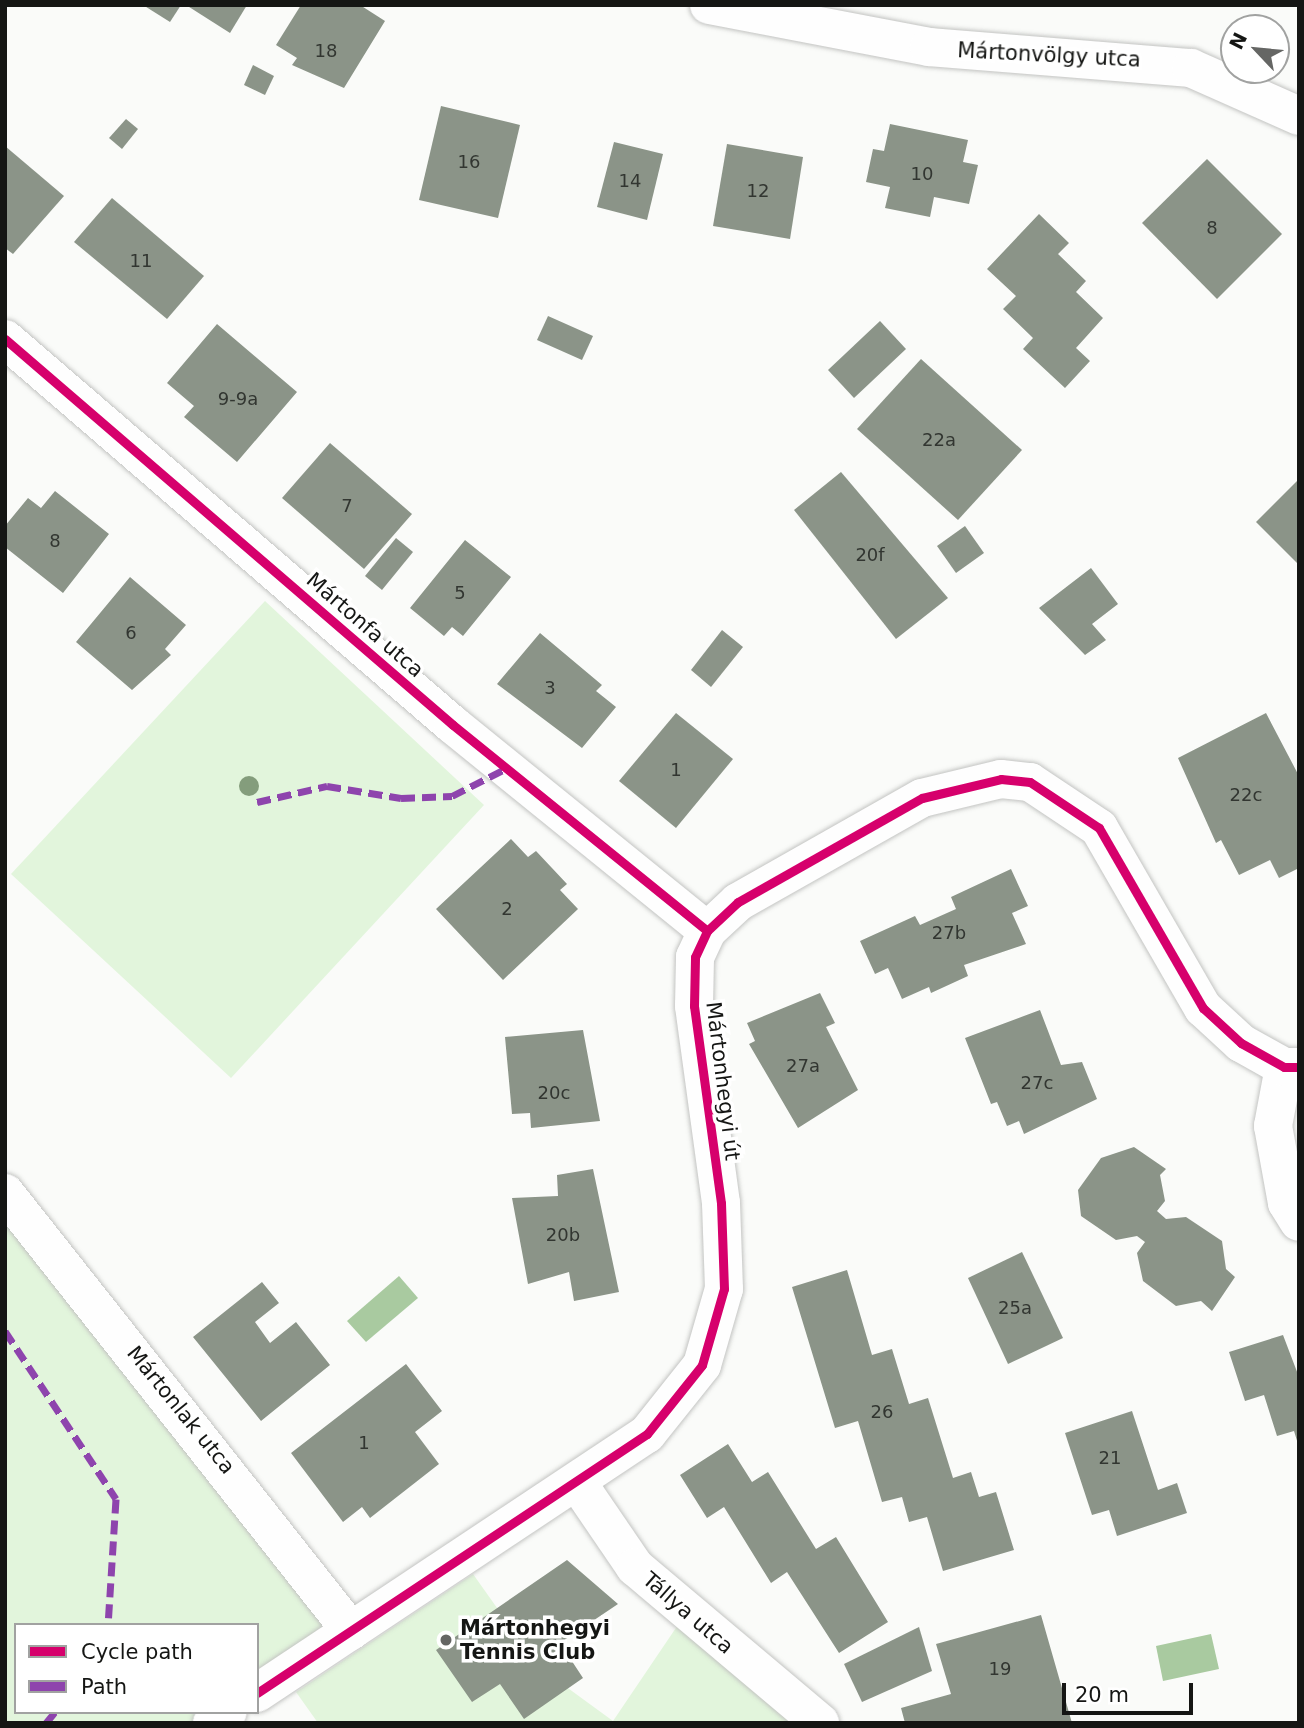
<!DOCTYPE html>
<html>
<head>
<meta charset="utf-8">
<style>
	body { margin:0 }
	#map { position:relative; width:1304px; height:1728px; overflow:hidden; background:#fafbf9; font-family:"DejaVu Sans",sans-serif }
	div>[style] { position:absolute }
	.green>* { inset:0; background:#e2f5dc }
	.water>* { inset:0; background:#a9caa0 }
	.building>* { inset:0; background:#8b9488 }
	.roads { filter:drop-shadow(0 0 2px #c3c4c2) drop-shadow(0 0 2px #c3c4c2) }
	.minor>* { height:38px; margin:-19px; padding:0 19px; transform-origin:19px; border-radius:19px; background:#fefefe }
	.quiet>* { height:7px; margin-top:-3.5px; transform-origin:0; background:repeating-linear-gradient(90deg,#8e44ad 0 14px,transparent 0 21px) }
	.cycleway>* { height:9px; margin:-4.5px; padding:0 4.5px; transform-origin:4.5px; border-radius:4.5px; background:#d6006c }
	.trees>* { width:20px; height:20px; margin:-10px; border-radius:50%; background:#849d7c }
	.dots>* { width:19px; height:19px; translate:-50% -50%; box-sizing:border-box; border:4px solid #fff; border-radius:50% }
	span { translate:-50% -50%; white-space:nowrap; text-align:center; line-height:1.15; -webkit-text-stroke:7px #fff; paint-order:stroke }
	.number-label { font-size:18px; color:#323631 }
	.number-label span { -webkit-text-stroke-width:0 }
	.street-label { font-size:21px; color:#151614 }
	.poi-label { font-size:21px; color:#151614; font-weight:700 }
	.left { translate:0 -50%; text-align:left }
	.frame { position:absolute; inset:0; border:7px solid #151614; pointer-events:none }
	.legend { position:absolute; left:14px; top:1623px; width:245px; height:91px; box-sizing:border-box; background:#fff; border:2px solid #a1a2a1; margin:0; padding:9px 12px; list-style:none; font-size:21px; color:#151614 }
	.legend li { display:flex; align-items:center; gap:14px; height:35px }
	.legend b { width:35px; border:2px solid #a1a2a1 }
	.north { position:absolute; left:1220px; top:14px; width:70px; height:70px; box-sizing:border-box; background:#fff; border:2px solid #a1a2a1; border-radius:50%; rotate:296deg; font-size:19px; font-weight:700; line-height:28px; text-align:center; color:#151614 }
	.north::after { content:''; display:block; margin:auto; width:24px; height:32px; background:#656664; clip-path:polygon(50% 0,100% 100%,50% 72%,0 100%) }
	.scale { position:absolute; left:1062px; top:1683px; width:131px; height:32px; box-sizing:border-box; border:4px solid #151614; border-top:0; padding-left:9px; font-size:21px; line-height:24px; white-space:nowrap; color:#151614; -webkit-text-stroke:5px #fff; paint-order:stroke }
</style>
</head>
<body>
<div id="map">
	<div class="green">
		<div style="clip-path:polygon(265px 601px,484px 805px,231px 1078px,11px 874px)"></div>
		<div style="clip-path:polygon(5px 1193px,351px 1631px,257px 1693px,257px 1625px,16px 1625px,16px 1712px,228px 1712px,212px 1723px,5px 1723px)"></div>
		<div style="clip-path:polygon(473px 1574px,539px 1667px,613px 1721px,686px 1613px,820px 1723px,318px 1723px,296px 1692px)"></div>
	</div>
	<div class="water">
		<div style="clip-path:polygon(399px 1276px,418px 1298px,366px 1342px,347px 1321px)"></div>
		<div style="clip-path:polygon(1211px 1634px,1219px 1669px,1163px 1681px,1156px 1646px)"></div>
	</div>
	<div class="building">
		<div style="clip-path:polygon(143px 5px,181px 5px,170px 22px)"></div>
		<div style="clip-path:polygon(186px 5px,247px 5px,230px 33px)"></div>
		<div style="clip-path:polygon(301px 5px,360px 5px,385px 21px,344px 88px,292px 65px,297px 58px,276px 45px)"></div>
		<div style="clip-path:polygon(253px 65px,274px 76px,265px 95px,244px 85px)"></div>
		<div style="clip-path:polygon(441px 106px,520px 125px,498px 218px,419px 200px)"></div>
		<div style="clip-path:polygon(126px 119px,138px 129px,122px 149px,109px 138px)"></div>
		<div style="clip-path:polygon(890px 124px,968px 140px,963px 162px,978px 165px,969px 204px,934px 197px,930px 217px,885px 208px,890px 187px,866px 182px,873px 149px,884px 151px)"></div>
		<div style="clip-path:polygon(614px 142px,663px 154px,647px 220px,597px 207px)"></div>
		<div style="clip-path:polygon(727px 144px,803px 157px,790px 239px,713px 226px)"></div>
		<div style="clip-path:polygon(5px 146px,64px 196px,13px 254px,5px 248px)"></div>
		<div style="clip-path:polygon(1207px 159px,1282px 234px,1217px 299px,1142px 223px)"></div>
		<div style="clip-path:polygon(112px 198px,204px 276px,167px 319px,74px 242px)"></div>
		<div style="clip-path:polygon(1039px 214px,1069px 243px,1058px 254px,1086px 281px,1076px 292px,1103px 318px,1076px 348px,1090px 361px,1065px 388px,1023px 349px,1033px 338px,1003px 309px,1016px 296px,987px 269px)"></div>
		<div style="clip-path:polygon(548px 316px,593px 336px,582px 360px,537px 340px)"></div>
		<div style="clip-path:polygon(880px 321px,906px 349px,854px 398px,828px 370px)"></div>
		<div style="clip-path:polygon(217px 324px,297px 392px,237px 462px,184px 417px,194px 406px,167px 383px)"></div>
		<div style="clip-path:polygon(921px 359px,1022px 450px,958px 520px,857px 429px)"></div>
		<div style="clip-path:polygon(330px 443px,412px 514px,364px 569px,282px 498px)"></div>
		<div style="clip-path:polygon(841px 472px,948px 598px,896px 639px,794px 510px)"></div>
		<div style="clip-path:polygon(1299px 479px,1299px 565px,1256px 522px)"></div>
		<div style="clip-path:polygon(55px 491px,109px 534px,63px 593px,5px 547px,5px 526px,28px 498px,41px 508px)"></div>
		<div style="clip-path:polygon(965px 526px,984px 553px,956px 573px,937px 546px)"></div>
		<div style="clip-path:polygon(396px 538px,413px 552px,382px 590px,365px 576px)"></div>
		<div style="clip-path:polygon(465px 540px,511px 577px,463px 636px,452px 627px,444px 636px,410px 608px)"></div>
		<div style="clip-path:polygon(1091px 568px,1118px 604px,1092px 624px,1106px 640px,1085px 655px,1039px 608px)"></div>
		<div style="clip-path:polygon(130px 577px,186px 625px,165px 649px,171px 655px,132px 690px,76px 642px)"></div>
		<div style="clip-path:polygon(722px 630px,743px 647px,711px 687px,691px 670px)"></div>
		<div style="clip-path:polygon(540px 633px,602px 685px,596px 691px,616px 707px,582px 748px,497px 684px)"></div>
		<div style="clip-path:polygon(676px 713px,733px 759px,676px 828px,619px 781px)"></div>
		<div style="clip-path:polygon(1266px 713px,1299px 776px,1299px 868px,1279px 878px,1270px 860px,1239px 875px,1221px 840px,1216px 843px,1178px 758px)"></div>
		<div style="clip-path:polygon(511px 839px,528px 857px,536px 851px,567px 884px,560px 890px,578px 909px,503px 980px,436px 909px)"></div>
		<div style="clip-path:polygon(1011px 869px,1028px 906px,1012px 913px,1026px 944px,964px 965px,968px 976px,931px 993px,929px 987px,902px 999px,888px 968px,875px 974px,860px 941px,915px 916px,920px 925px,956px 909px,951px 897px)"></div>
		<div style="clip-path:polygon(820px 993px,835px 1023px,826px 1027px,858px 1090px,798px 1128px,749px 1044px,755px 1041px,747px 1023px)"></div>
		<div style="clip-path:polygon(1040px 1010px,1061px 1065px,1082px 1062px,1097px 1099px,1024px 1134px,1019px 1121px,1007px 1126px,997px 1102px,991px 1104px,965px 1038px)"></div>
		<div style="clip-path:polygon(583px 1030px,600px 1121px,531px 1128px,530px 1113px,512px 1114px,505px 1037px)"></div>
		<div style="clip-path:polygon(1134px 1147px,1166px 1169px,1160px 1175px,1165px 1201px,1157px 1211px,1166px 1219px,1186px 1217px,1222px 1241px,1226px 1269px,1235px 1277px,1212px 1311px,1201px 1301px,1176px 1306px,1143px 1281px,1137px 1253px,1145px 1242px,1137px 1236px,1116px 1240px,1081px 1216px,1078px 1190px,1101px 1158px)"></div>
		<div style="clip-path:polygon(593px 1169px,619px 1292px,574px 1301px,569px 1272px,528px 1284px,512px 1198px,558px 1196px,557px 1175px)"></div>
		<div style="clip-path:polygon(1022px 1252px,1063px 1338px,1008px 1364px,968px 1278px)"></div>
		<div style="clip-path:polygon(847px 1270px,872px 1355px,892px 1349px,909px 1404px,928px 1398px,953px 1478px,971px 1472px,979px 1497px,996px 1492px,1014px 1550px,943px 1571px,927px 1517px,909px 1522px,902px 1497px,882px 1502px,858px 1421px,835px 1428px,792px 1287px)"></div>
		<div style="clip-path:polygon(262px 1282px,279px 1303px,255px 1322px,270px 1343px,296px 1322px,330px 1365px,261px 1421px,193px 1337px)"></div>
		<div style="clip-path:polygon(1283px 1335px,1299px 1377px,1298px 1444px,1294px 1431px,1277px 1436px,1264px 1395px,1245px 1401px,1229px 1352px)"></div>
		<div style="clip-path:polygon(406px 1364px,442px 1411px,415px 1432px,439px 1464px,370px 1518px,362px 1507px,343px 1522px,291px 1453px)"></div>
		<div style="clip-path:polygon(1132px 1411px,1158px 1490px,1177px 1483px,1187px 1513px,1117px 1536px,1109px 1510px,1092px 1515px,1065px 1433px)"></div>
		<div style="clip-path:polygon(728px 1444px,752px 1482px,768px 1472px,816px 1549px,836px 1537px,888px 1622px,839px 1653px,787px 1572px,771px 1583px,724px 1507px,707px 1518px,680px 1475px)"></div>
		<div style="clip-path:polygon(567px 1560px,618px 1604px,560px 1643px,583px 1678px,524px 1719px,500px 1684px,472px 1702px,436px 1650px)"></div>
		<div style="clip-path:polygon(1041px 1615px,1072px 1723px,905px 1723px,901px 1708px,951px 1694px,936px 1644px)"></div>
		<div style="clip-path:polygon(919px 1627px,932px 1671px,862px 1702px,844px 1664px)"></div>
	</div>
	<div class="roads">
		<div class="minor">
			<div style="left:709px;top:5px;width:224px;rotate:10.8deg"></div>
			<div style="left:929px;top:47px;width:263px;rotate:4.6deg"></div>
			<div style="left:1191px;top:68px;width:118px;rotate:24deg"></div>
			<div style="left:5px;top:339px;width:591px;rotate:40.75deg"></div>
			<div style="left:453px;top:725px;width:327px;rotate:39deg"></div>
			<div style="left:1284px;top:1067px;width:60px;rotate:100.6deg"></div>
			<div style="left:1273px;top:1126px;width:78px;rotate:79.7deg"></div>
			<div style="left:1287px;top:1203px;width:22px;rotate:58deg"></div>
			<div style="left:5px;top:1193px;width:558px;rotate:51.69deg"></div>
			<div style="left:577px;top:1482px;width:103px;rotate:55.7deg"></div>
			<div style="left:635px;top:1567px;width:242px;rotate:40.1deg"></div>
			<div style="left:257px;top:1693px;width:468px;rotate:-33.6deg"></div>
			<div style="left:647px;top:1434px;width:88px;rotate:-51.4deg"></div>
			<div style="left:702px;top:1365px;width:79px;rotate:-73.9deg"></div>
			<div style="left:724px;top:1289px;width:86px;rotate:-92deg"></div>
			<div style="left:721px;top:1203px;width:199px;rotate:-97.8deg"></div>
			<div style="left:694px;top:1006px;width:49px;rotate:-88.8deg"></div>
			<div style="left:695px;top:957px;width:29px;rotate:-65deg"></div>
			<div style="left:707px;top:931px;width:42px;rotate:-43.1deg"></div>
			<div style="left:738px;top:902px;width:211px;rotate:-29.5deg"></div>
			<div style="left:922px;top:798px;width:81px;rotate:-13.5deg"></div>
			<div style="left:1001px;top:779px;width:29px;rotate:6deg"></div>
			<div style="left:1030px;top:782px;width:83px;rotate:33.7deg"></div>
			<div style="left:1099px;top:828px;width:208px;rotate:60deg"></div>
			<div style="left:1203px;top:1008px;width:52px;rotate:42.6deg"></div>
			<div style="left:1241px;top:1043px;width:49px;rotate:29.2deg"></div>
			<div style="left:1284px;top:1067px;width:15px"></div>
			<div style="left:212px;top:1723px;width:19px;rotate:-35deg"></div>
		</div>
	</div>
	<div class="quiet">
		<div style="left:257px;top:802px;width:72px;rotate:-12.9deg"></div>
		<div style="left:327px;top:786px;width:75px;rotate:9.2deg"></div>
		<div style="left:401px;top:798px;width:51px;rotate:-2.2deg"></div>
		<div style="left:452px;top:796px;width:62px;rotate:-27deg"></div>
		<div style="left:5px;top:1331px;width:201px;rotate:56.5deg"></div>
		<div style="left:116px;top:1499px;width:126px;rotate:93.6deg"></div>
		<div style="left:46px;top:1723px;width:14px;rotate:-51deg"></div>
	</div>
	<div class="cycleway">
		<div style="left:5px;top:339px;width:591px;rotate:40.75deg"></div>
		<div style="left:453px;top:725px;width:327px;rotate:39deg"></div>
		<div style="left:257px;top:1693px;width:468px;rotate:-33.6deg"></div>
		<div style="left:647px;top:1434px;width:88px;rotate:-51.4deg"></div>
		<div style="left:702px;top:1365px;width:79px;rotate:-73.9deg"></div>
		<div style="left:724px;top:1289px;width:86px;rotate:-92deg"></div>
		<div style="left:721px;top:1203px;width:199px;rotate:-97.8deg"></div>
		<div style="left:694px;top:1006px;width:49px;rotate:-88.8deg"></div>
		<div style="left:695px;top:957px;width:29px;rotate:-65deg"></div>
		<div style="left:707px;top:931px;width:42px;rotate:-43.1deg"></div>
		<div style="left:738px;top:902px;width:211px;rotate:-29.5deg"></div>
		<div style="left:922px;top:798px;width:81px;rotate:-13.5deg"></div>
		<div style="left:1001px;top:779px;width:29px;rotate:6deg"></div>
		<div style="left:1030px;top:782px;width:83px;rotate:33.7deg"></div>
		<div style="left:1099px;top:828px;width:208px;rotate:60deg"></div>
		<div style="left:1203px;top:1008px;width:52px;rotate:42.6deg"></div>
		<div style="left:1241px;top:1043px;width:49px;rotate:29.2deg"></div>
		<div style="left:1284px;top:1067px;width:15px"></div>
	</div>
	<div class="trees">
		<div style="left:249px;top:786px"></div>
	</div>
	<div class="dots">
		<div style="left:446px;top:1640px;background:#656664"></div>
	</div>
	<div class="number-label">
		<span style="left:326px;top:51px">18</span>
		<span style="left:469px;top:162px">16</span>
		<span style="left:922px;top:174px">10</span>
		<span style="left:630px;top:181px">14</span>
		<span style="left:758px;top:191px">12</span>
		<span style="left:1212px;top:228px">8</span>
		<span style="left:141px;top:261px">11</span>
		<span style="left:238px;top:399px">9-9a</span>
		<span style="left:939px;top:440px">22a</span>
		<span style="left:347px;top:506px">7</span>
		<span style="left:55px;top:541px">8</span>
		<span style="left:870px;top:555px">20f</span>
		<span style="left:460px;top:593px">5</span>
		<span style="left:131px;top:633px">6</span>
		<span style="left:550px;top:688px">3</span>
		<span style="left:676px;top:770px">1</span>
		<span style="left:1246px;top:795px">22c</span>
		<span style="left:507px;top:909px">2</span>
		<span style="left:949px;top:933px">27b</span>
		<span style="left:803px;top:1066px">27a</span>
		<span style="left:1037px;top:1083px">27c</span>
		<span style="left:554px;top:1093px">20c</span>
		<span style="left:563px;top:1235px">20b</span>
		<span style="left:1015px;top:1308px">25a</span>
		<span style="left:882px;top:1412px">26</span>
		<span style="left:364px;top:1443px">1</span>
		<span style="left:1110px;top:1458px">21</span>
		<span style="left:1000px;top:1669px">19</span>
	</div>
	<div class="street-label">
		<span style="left:1049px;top:55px;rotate:3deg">Mártonvölgy utca</span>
		<span style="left:365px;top:625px;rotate:41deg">Mártonfa utca</span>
		<span style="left:723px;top:1081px;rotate:83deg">Mártonhegyi út</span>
		<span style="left:181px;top:1410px;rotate:51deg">Mártonlak utca</span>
		<span style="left:688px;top:1613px;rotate:41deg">Tállya utca</span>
	</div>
	<div class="poi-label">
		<span class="left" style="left:460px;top:1640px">Mártonhegyi<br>Tennis Club</span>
	</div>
	<div class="frame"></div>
	<ul class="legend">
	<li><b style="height:9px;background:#d6006c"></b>Cycle path</li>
	<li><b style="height:9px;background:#8e44ad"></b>Path</li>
	</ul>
	<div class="north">N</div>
	<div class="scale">20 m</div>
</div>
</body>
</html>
